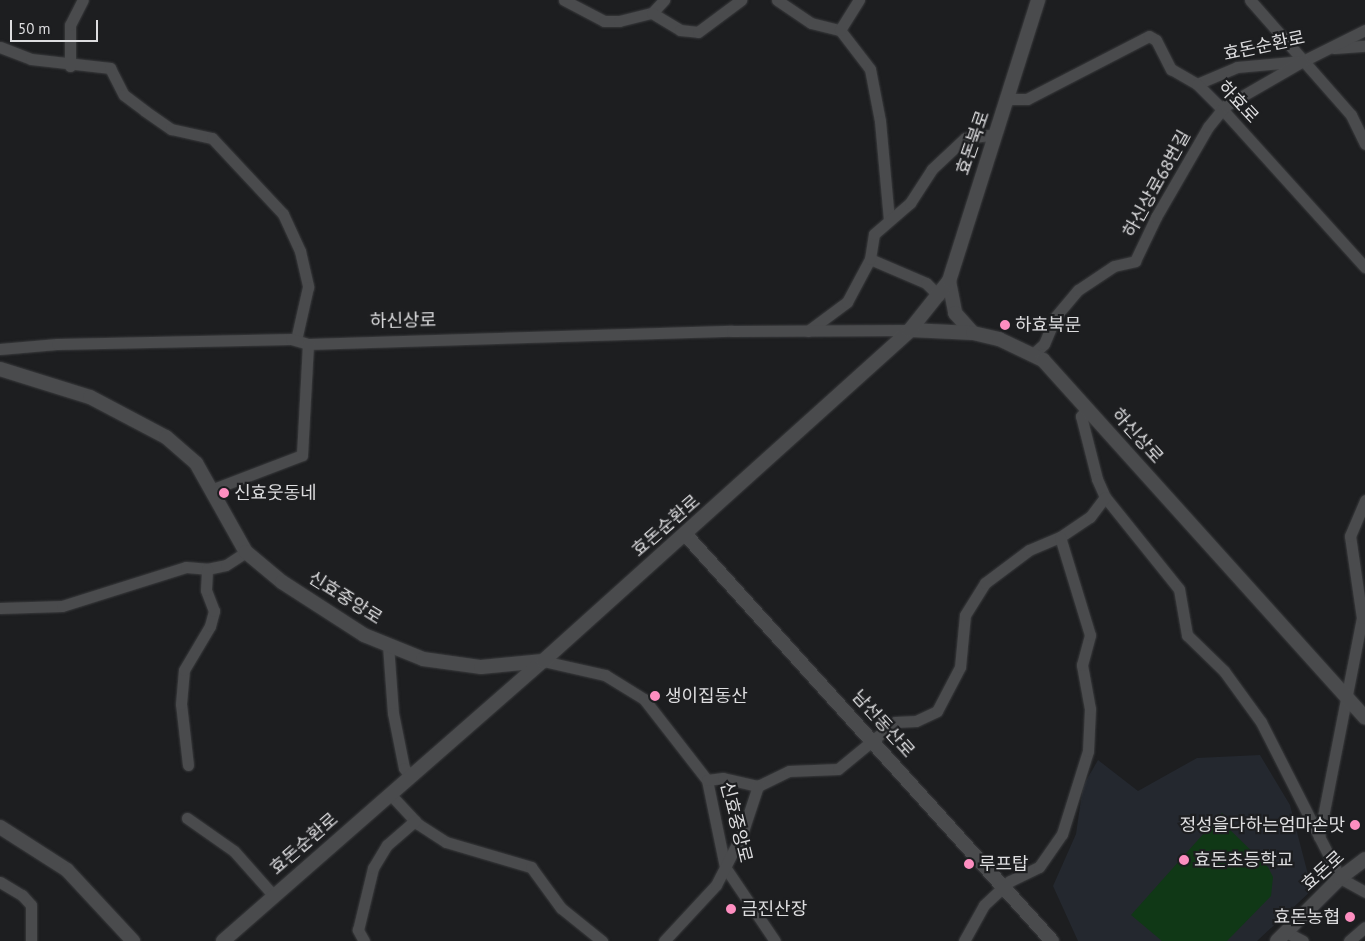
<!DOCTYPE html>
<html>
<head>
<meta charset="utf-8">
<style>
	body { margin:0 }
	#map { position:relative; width:1365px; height:941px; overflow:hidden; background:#1d1e20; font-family:"PT Sans","Noto Sans KR",sans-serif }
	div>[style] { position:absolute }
	.built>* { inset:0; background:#24282f }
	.green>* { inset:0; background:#103816 }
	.roads { filter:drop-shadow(0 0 1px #3a3b3d) drop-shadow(0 0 1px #3a3b3d) }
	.minor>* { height:11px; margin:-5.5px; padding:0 5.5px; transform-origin:5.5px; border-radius:5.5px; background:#4a4b4d }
	.tertiary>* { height:14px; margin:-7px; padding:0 7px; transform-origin:7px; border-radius:7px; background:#4a4b4d }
	.dots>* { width:14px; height:14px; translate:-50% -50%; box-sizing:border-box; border:2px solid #1d1e20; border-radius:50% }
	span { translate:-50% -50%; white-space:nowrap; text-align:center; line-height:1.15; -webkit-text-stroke:4.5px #1d1e20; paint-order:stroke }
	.street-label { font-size:18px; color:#dddddf }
	.poi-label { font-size:18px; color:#dddddf }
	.left { translate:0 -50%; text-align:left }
	.right { translate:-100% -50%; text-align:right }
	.scale { position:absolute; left:10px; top:20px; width:88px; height:22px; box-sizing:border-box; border:2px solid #dddddf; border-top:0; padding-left:6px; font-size:15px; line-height:18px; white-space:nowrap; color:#dddddf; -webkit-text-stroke:4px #1d1e20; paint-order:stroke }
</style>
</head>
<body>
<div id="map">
	<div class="built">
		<div style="clip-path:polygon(1260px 755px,1290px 805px,1312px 890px,1257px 941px,1078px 941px,1053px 886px,1076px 834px,1083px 786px,1098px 760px,1138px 791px,1197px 758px)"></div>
	</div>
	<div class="green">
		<div style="clip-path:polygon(1222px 813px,1229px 821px,1225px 825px,1268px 867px,1273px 877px,1271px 896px,1227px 941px,1162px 941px,1131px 915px)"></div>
	</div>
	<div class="roads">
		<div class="minor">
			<div style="left:564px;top:0;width:45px;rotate:27.7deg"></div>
			<div style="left:604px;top:21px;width:15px"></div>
			<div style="left:619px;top:21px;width:34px;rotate:-14deg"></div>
			<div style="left:652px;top:13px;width:18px;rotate:-47deg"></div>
			<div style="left:777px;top:0;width:41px;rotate:34.1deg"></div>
			<div style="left:811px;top:23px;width:30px;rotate:14deg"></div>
			<div style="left:840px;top:30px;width:49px;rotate:52.4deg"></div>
			<div style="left:870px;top:69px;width:53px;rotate:79.1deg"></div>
			<div style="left:880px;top:121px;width:99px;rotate:84.8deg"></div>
			<div style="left:1250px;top:0;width:153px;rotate:48.7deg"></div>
			<div style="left:1351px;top:115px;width:32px;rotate:64deg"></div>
			<div style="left:652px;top:13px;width:33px;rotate:31deg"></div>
			<div style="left:680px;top:30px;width:18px;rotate:6deg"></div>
			<div style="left:698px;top:32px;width:54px;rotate:-36.7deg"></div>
			<div style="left:840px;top:30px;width:36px;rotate:-58deg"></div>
			<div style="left:0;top:47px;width:33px;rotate:21deg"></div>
			<div style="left:31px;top:59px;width:80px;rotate:6.5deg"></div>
			<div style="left:110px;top:68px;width:30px;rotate:63deg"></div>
			<div style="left:124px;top:95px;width:26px;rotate:37deg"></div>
			<div style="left:145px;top:111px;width:32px;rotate:35deg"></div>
			<div style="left:171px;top:129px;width:42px;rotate:12.4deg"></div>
			<div style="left:212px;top:138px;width:104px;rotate:46.9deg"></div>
			<div style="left:283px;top:214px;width:41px;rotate:65.3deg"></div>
			<div style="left:300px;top:251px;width:37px;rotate:77deg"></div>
			<div style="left:308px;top:287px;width:54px;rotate:102.8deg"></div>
			<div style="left:1334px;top:48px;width:31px;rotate:-4deg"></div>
			<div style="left:70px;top:66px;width:41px;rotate:-90deg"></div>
			<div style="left:70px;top:25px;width:28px;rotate:-63deg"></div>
			<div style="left:1197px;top:84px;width:43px;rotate:-23deg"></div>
			<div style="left:1237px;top:67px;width:66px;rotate:-5.2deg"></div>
			<div style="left:1303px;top:61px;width:69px;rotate:-26.6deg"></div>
			<div style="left:1008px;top:99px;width:19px"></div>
			<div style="left:1027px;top:99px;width:137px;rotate:-27.3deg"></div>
			<div style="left:1149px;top:36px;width:8px;rotate:30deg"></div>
			<div style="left:1156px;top:40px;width:33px;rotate:63deg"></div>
			<div style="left:1171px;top:69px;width:30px;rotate:30deg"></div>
			<div style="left:1197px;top:84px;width:35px;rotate:45deg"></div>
			<div style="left:1222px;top:109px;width:213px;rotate:47.9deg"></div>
			<div style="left:870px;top:259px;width:61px;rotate:23.2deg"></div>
			<div style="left:926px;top:283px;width:18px;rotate:45deg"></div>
			<div style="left:808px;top:331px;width:49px;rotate:-36.6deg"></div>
			<div style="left:847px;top:302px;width:49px;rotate:-61.9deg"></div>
			<div style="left:870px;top:259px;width:25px;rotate:-81deg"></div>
			<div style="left:874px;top:234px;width:48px;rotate:-40.7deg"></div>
			<div style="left:910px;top:203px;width:40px;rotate:-57.1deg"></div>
			<div style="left:932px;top:169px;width:45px;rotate:-43.2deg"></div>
			<div style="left:965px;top:138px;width:31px;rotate:-7deg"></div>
			<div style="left:0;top:349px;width:57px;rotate:-5deg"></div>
			<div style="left:57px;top:344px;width:234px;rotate:-1.2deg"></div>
			<div style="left:291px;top:339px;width:18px;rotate:16deg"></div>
			<div style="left:308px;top:344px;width:424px;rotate:-1.8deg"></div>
			<div style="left:732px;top:331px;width:178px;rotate:-0.3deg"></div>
			<div style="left:1034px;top:353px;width:13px;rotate:-42deg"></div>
			<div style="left:1044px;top:344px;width:30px;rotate:-67deg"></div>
			<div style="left:1056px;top:316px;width:34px;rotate:-50deg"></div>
			<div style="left:1078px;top:290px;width:43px;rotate:-33.7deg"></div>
			<div style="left:1114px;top:266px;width:22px;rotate:-13deg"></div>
			<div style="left:1135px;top:261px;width:49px;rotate:-64.5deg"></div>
			<div style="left:1156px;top:217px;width:104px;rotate:-60deg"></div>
			<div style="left:1208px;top:127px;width:27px;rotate:-51deg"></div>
			<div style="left:1225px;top:106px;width:90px;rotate:-30deg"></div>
			<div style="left:1088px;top:409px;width:10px;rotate:135deg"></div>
			<div style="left:1081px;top:416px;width:65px;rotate:75.7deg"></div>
			<div style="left:1097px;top:479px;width:20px;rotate:66deg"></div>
			<div style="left:1105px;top:497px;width:118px;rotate:51.2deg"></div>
			<div style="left:1179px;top:589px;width:47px;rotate:80.1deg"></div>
			<div style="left:1187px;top:635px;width:52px;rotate:44.2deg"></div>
			<div style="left:1224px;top:671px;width:63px;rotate:54deg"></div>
			<div style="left:1261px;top:722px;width:175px;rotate:63.1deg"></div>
			<div style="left:1340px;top:878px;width:29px;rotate:29deg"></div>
			<div style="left:211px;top:490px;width:97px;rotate:-21deg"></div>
			<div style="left:302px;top:455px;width:111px;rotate:-86.9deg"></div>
			<div style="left:0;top:608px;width:62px;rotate:-1.8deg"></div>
			<div style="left:62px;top:606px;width:130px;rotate:-17.5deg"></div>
			<div style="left:186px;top:567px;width:21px;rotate:5deg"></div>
			<div style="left:207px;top:569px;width:19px;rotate:-12deg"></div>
			<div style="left:226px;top:565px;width:24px;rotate:-33deg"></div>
			<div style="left:388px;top:645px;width:68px;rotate:85.8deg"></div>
			<div style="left:393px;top:713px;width:56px;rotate:78.7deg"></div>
			<div style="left:404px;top:768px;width:10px;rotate:53deg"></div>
			<div style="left:543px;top:661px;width:64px;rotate:12.7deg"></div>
			<div style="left:605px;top:675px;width:46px;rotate:31.6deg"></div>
			<div style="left:644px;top:699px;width:103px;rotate:52.1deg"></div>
			<div style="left:707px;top:780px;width:89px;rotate:78.3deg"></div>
			<div style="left:725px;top:867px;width:89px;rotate:56deg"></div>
			<div style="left:188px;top:765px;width:61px;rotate:-96.5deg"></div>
			<div style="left:181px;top:704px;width:34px;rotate:-85deg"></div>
			<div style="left:184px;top:670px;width:51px;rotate:-59.4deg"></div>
			<div style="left:210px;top:626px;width:16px;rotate:-75deg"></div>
			<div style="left:214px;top:611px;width:22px;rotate:-111deg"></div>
			<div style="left:206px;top:590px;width:21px;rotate:-87deg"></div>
			<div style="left:707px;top:780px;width:16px;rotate:-7deg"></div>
			<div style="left:723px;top:778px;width:36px;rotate:13deg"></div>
			<div style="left:758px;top:786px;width:34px;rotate:-26deg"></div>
			<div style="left:789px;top:771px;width:49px;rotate:-2.3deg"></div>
			<div style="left:838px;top:769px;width:74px;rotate:-39.5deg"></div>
			<div style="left:895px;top:722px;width:21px;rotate:-3deg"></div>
			<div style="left:916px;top:721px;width:23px;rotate:-25deg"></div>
			<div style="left:937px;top:711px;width:50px;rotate:-62.4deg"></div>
			<div style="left:960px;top:667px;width:52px;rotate:-84.5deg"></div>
			<div style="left:965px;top:615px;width:38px;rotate:-58deg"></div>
			<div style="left:985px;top:583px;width:55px;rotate:-36.9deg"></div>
			<div style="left:1029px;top:550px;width:34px;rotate:-23deg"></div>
			<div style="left:1060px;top:537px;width:36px;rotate:-34deg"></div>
			<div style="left:1090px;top:517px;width:25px;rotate:-53deg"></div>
			<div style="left:390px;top:794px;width:41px;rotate:47deg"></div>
			<div style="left:418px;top:824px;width:33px;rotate:33deg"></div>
			<div style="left:446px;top:842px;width:89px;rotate:16.4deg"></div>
			<div style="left:531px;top:867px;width:51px;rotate:53.8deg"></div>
			<div style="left:561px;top:908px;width:53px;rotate:38.8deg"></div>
			<div style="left:187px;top:818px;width:57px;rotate:35.1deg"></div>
			<div style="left:234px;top:851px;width:60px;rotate:48.4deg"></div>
			<div style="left:1319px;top:837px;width:223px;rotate:-78.9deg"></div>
			<div style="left:1362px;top:618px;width:83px;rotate:-98.3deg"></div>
			<div style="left:1350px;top:536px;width:39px;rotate:-67deg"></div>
			<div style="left:0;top:882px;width:26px;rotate:31deg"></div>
			<div style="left:22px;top:895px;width:13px;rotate:48deg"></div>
			<div style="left:31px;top:905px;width:36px;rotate:90deg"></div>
			<div style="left:1286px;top:932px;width:19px;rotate:28deg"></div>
			<div style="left:364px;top:941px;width:13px;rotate:-119deg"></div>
			<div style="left:358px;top:930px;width:64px;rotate:-76.4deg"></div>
			<div style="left:373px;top:868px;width:27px;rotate:-59deg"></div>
			<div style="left:387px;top:845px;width:37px;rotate:-41deg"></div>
			<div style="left:664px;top:941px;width:76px;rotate:-47.1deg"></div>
			<div style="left:716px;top:885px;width:57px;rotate:-63deg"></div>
			<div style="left:742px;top:834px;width:51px;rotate:-71.6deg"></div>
			<div style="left:964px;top:941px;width:41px;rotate:-60.9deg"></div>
			<div style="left:984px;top:905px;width:35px;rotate:-43deg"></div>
			<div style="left:1010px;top:881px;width:32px;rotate:-26deg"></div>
			<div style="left:1039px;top:867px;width:40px;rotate:-55.1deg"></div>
			<div style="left:1062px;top:834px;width:87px;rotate:-72.6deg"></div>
			<div style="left:1088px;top:751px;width:42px;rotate:-87.3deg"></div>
			<div style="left:1090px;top:709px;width:45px;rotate:-100.3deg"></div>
			<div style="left:1082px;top:665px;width:31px;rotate:-75deg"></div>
			<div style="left:1090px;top:635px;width:102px;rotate:-107deg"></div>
			<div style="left:1349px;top:941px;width:21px;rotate:-41deg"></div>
		</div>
		<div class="tertiary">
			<div style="left:949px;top:281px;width:33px;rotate:79deg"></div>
			<div style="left:955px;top:313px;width:27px;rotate:48deg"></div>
			<div style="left:910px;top:330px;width:63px;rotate:2.7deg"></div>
			<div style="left:973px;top:333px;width:27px;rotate:13deg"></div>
			<div style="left:999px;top:339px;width:49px;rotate:25.5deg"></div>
			<div style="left:1043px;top:360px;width:481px;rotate:48deg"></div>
			<div style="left:0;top:369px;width:94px;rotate:17.3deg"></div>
			<div style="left:90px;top:397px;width:86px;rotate:27.8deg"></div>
			<div style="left:166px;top:437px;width:40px;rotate:41deg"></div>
			<div style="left:196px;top:463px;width:102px;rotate:60.7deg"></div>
			<div style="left:246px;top:552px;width:47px;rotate:39.8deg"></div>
			<div style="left:282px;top:582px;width:98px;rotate:32.9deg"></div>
			<div style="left:364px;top:635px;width:64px;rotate:22.1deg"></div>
			<div style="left:423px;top:659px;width:59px;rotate:7.9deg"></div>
			<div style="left:481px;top:667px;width:62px;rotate:-5.5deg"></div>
			<div style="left:685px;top:534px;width:548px;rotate:47.96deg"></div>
			<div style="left:0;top:827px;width:80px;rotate:32.7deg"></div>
			<div style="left:67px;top:870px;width:97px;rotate:47.1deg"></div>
			<div style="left:223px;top:941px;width:425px;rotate:-41.2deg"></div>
			<div style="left:543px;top:661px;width:494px;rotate:-42deg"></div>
			<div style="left:910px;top:330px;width:63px;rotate:-51.5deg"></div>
			<div style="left:949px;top:281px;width:295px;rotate:-72.4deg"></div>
			<div style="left:1277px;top:941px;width:89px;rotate:-45deg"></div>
			<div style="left:1340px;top:878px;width:31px;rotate:-37deg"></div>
		</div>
	</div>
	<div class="dots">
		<div style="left:1005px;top:325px;background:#fd8ec0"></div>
		<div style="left:224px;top:493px;background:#fd8ec0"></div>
		<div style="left:655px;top:696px;background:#fd8ec0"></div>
		<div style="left:1355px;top:825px;background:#fd8ec0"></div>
		<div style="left:1184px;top:860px;background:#fd8ec0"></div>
		<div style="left:969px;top:864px;background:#fd8ec0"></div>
		<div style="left:731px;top:909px;background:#fd8ec0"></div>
		<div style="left:1350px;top:917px;background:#fd8ec0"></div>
	</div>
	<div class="street-label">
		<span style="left:1264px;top:46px;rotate:-12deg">효돈순환로</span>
		<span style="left:1238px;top:102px;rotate:47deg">하효로</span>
		<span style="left:973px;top:143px;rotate:-71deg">효돈북로</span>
		<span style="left:1157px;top:184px;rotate:-61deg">하신상로68번길</span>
		<span style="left:403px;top:321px;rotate:-1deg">하신상로</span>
		<span style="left:1137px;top:436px;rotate:48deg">하신상로</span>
		<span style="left:666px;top:526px;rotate:-41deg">효돈순환로</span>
		<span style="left:345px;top:598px;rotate:32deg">신효중앙로</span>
		<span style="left:883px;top:724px;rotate:48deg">남선동산로</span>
		<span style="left:736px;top:822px;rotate:76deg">신효중앙로</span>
		<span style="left:304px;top:844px;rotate:-41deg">효돈순환로</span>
		<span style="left:1323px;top:871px;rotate:-42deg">효돈로</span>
	</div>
	<div class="poi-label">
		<span class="left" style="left:1015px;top:325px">하효북문</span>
		<span class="left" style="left:234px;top:493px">신효웃동네</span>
		<span class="left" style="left:665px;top:696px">생이집동산</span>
		<span class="right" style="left:1345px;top:825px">정성을다하는엄마손맛</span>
		<span class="left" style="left:1194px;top:860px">효돈초등학교</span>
		<span class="left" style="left:979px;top:864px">루프탑</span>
		<span class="left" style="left:741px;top:909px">금진산장</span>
		<span class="right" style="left:1340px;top:917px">효돈농협</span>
	</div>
	<div class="scale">50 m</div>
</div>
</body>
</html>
